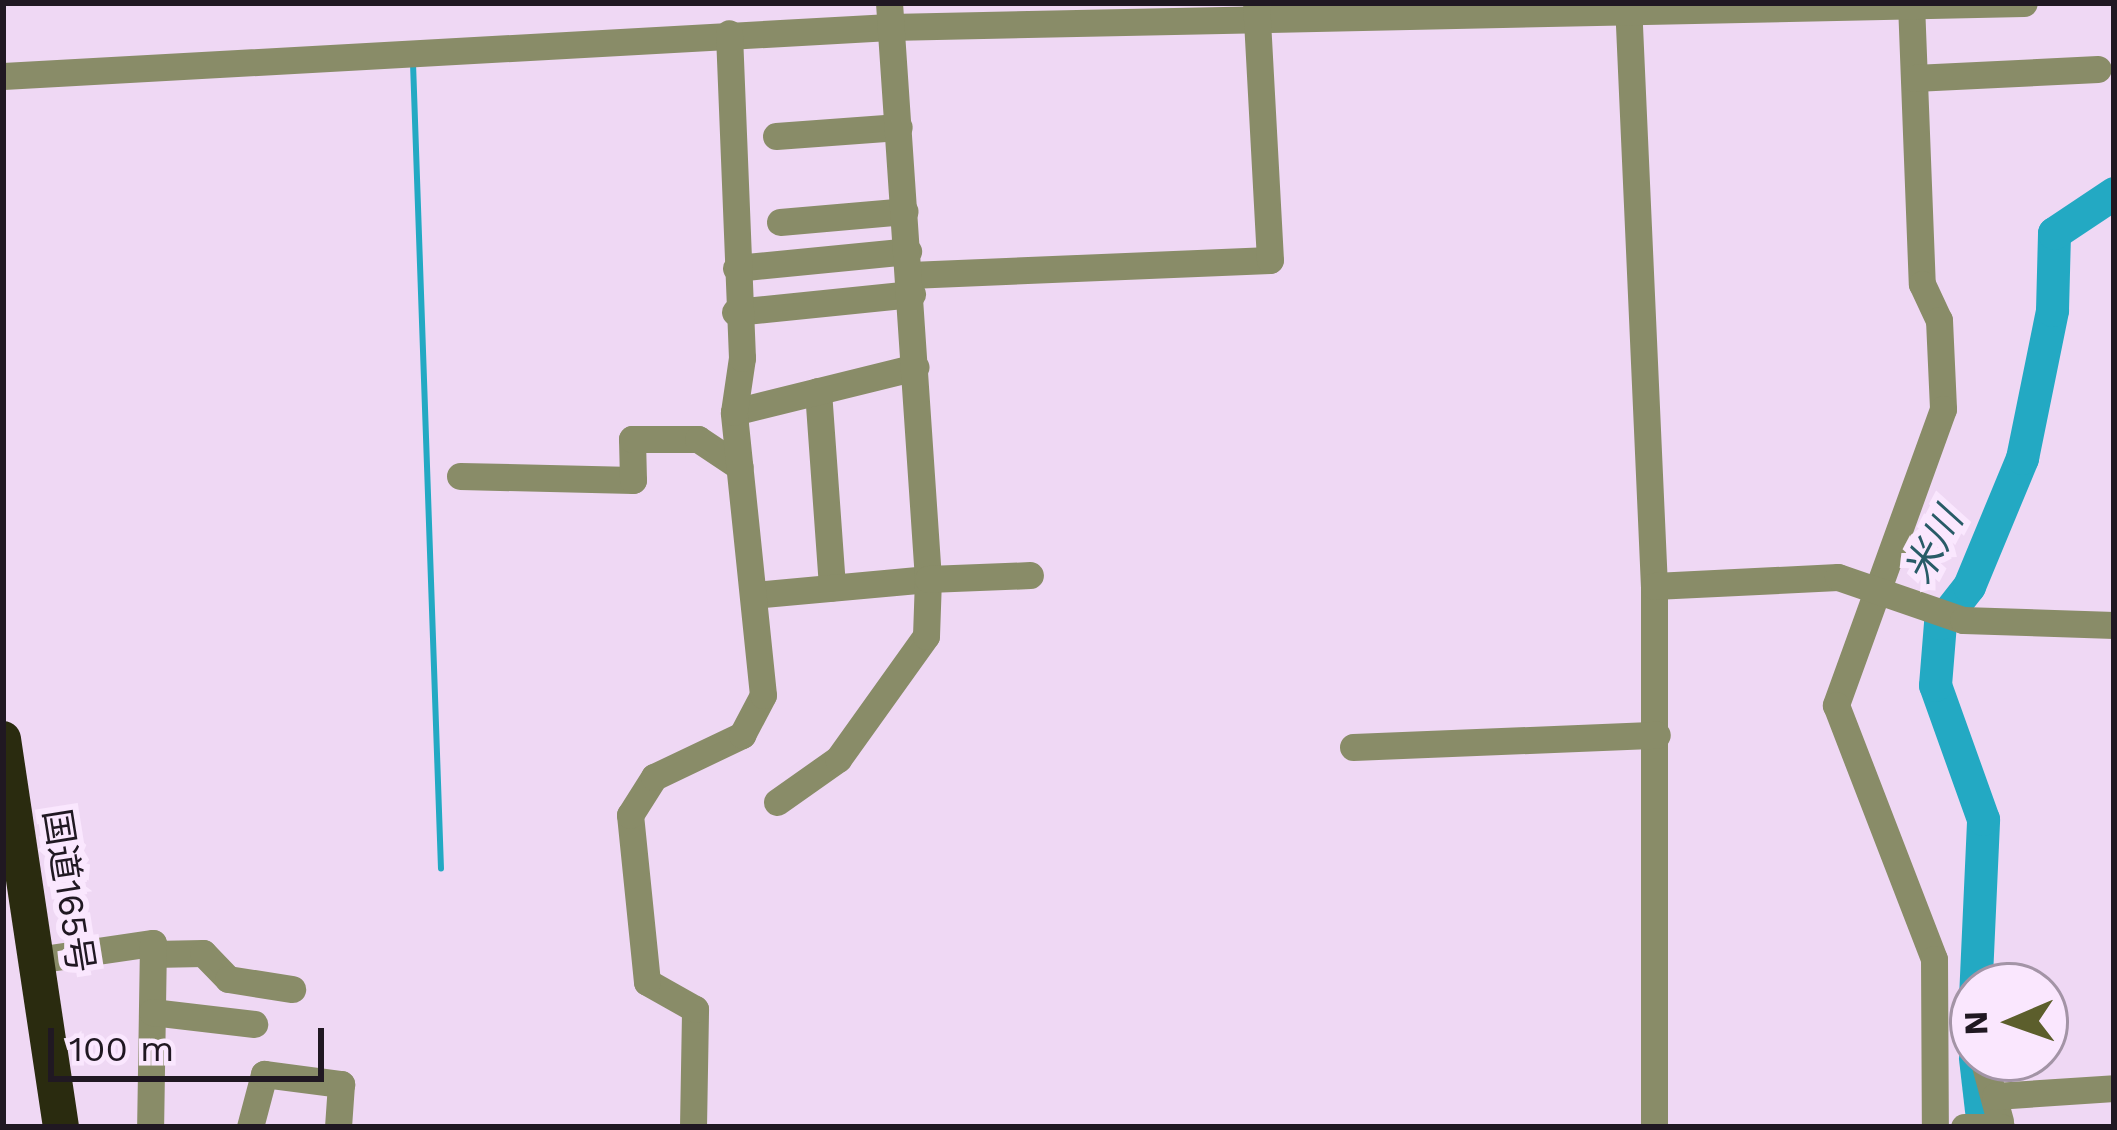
<!DOCTYPE html>
<html>
<head>
<meta charset="utf-8">
<style>
	body { margin:0 }
	#map { position:relative; width:2117px; height:1130px; overflow:hidden; background:#efd8f4; font-family:"Work Sans","Noto Sans JP",sans-serif }
	div>[style] { position:absolute }
	.stream>* { height:6px; margin:-3px; padding:0 3px; transform-origin:3px; border-radius:3px; background:#23a9c3 }
	.river>* { height:33px; margin:-16.5px; padding:0 16.5px; transform-origin:16.5px; border-radius:16.5px; background:#23a9c3 }
	.minor>* { height:27px; margin:-13.5px; padding:0 13.5px; transform-origin:13.5px; border-radius:13.5px; background:#898c68 }
	.highway>* { height:36px; margin:-18px; padding:0 18px; transform-origin:18px; border-radius:18px; background:#2a2b0f }
	span { translate:-50% -50%; white-space:nowrap; text-align:center; line-height:1.15; -webkit-text-stroke:12px #fae7fe; paint-order:stroke }
	.street-label { font-size:36px; color:#201822 }
	.water-label { font-size:39px; color:#285b67; font-style:italic }
	.frame { position:absolute; inset:0; border:6px solid #201822; pointer-events:none }
	.north { position:absolute; left:1949px; top:962px; width:120px; height:120px; box-sizing:border-box; background:#fae7fe; border:3px solid #a394a6; border-radius:50%; rotate:268deg; font-size:33px; font-weight:700; line-height:48px; text-align:center; color:#201822 }
	.north::after { content:''; display:block; margin:auto; width:42px; height:54px; background:#5c5e2c; clip-path:polygon(50% 0,100% 100%,50% 72%,0 100%) }
	.scale { position:absolute; left:48px; top:1028px; width:276px; height:54px; box-sizing:border-box; border:6px solid #201822; border-top:0; padding-left:15px; font-size:36px; line-height:42px; white-space:nowrap; color:#201822; -webkit-text-stroke:9px #fae7fe; paint-order:stroke }
</style>
</head>
<body>
<div id="map">
	<div class="stream">
		<div style="left:413px;top:63px;width:806px;rotate:88.01deg"></div>
	</div>
	<div class="river">
		<div style="left:1973px;top:1042px;width:223px;rotate:-87.4deg"></div>
		<div style="left:1983px;top:819px;width:142px;rotate:-109.7deg"></div>
		<div style="left:1935px;top:685px;width:62px;rotate:-85.4deg"></div>
		<div style="left:1940px;top:623px;width:47px;rotate:-51.9deg"></div>
		<div style="left:1969px;top:586px;width:139px;rotate:-67.5deg"></div>
		<div style="left:2022px;top:458px;width:151px;rotate:-78.5deg"></div>
		<div style="left:2052px;top:310px;width:77px;rotate:-88.5deg"></div>
		<div style="left:2054px;top:233px;width:72px;rotate:-33.7deg"></div>
		<div style="left:1975px;top:1058px;width:69px;rotate:83.4deg"></div>
	</div>
	<div class="minor">
		<div style="left:1628px;top:3px;width:584px;rotate:87.45deg"></div>
		<div style="left:1654px;top:586px;width:541px;rotate:90deg"></div>
		<div style="left:1911px;top:3px;width:281px;rotate:87.8deg"></div>
		<div style="left:1922px;top:284px;width:40px;rotate:65deg"></div>
		<div style="left:1939px;top:320px;width:89px;rotate:87.4deg"></div>
		<div style="left:1943px;top:409px;width:315px;rotate:109.9deg"></div>
		<div style="left:1836px;top:705px;width:272px;rotate:68.9deg"></div>
		<div style="left:1934px;top:959px;width:168px;rotate:89.7deg"></div>
		<div style="left:3px;top:76px;width:888px;rotate:-3.16deg"></div>
		<div style="left:890px;top:27px;width:1134px;rotate:-1.21deg"></div>
		<div style="left:1914px;top:78px;width:184px;rotate:-2.8deg"></div>
		<div style="left:776px;top:136px;width:123px;rotate:-4.2deg"></div>
		<div style="left:780px;top:222px;width:125px;rotate:-5deg"></div>
		<div style="left:736px;top:268px;width:173px;rotate:-5.6deg"></div>
		<div style="left:910px;top:275px;width:360px;rotate:-2.4deg"></div>
		<div style="left:1270px;top:260px;width:257px;rotate:-93.1deg"></div>
		<div style="left:735px;top:312px;width:178px;rotate:-5.8deg"></div>
		<div style="left:818px;top:391px;width:197px;rotate:85.9deg"></div>
		<div style="left:734px;top:412px;width:187px;rotate:-13.9deg"></div>
		<div style="left:460px;top:476px;width:173px;rotate:1.3deg"></div>
		<div style="left:633px;top:480px;width:41px;rotate:-91.4deg"></div>
		<div style="left:632px;top:439px;width:66px"></div>
		<div style="left:698px;top:439px;width:50px;rotate:33.7deg"></div>
		<div style="left:1654px;top:586px;width:184px;rotate:-2.8deg"></div>
		<div style="left:1838px;top:577px;width:132px;rotate:19deg"></div>
		<div style="left:1963px;top:620px;width:151px;rotate:1.9deg"></div>
		<div style="left:753px;top:595px;width:176px;rotate:-5.2deg"></div>
		<div style="left:928px;top:579px;width:577px;rotate:-93.87deg"></div>
		<div style="left:1353px;top:747px;width:304px;rotate:-2.3deg"></div>
		<div style="left:777px;top:802px;width:75px;rotate:-35.2deg"></div>
		<div style="left:838px;top:759px;width:151px;rotate:-54.4deg"></div>
		<div style="left:926px;top:636px;width:57px;rotate:-88deg"></div>
		<div style="left:928px;top:579px;width:102px;rotate:-2.2deg"></div>
		<div style="left:153px;top:954px;width:50px;rotate:-1.1deg"></div>
		<div style="left:203px;top:953px;width:36px;rotate:46deg"></div>
		<div style="left:228px;top:979px;width:65px;rotate:8.9deg"></div>
		<div style="left:36px;top:960px;width:118px;rotate:-8.3deg"></div>
		<div style="left:153px;top:943px;width:184px;rotate:90.9deg"></div>
		<div style="left:152px;top:1012px;width:103px;rotate:6.7deg"></div>
		<div style="left:1983px;top:1058px;width:65px;rotate:74.9deg"></div>
		<div style="left:1995px;top:1096px;width:119px;rotate:-3.8deg"></div>
		<div style="left:250px;top:1127px;width:55px;rotate:-75.2deg"></div>
		<div style="left:264px;top:1074px;width:78px;rotate:7.4deg"></div>
		<div style="left:341px;top:1084px;width:43px;rotate:94deg"></div>
		<div style="left:693px;top:1127px;width:118px;rotate:-89deg"></div>
		<div style="left:695px;top:1009px;width:55px;rotate:-150.6deg"></div>
		<div style="left:647px;top:982px;width:168px;rotate:-95.8deg"></div>
		<div style="left:630px;top:815px;width:45px;rotate:-57.7deg"></div>
		<div style="left:654px;top:777px;width:98px;rotate:-25.5deg"></div>
		<div style="left:742px;top:735px;width:45px;rotate:-62.3deg"></div>
		<div style="left:763px;top:695px;width:284px;rotate:-95.9deg"></div>
		<div style="left:734px;top:412px;width:55px;rotate:-81.6deg"></div>
		<div style="left:742px;top:358px;width:325px;rotate:-92.3deg"></div>
		<div style="left:1964px;top:1127px;width:37px"></div>
	</div>
	<div class="highway">
		<div style="left:3px;top:739px;width:392px;rotate:81.5deg"></div>
	</div>
	<div class="street-label">
		<span style="left:68px;top:891px;rotate:81deg">国道165号</span>
	</div>
	<div class="water-label">
		<span style="left:1934px;top:546px;rotate:-62deg">米川</span>
	</div>
	<div class="frame"></div>
	<div class="north">N</div>
	<div class="scale">100 m</div>
</div>
</body>
</html>
